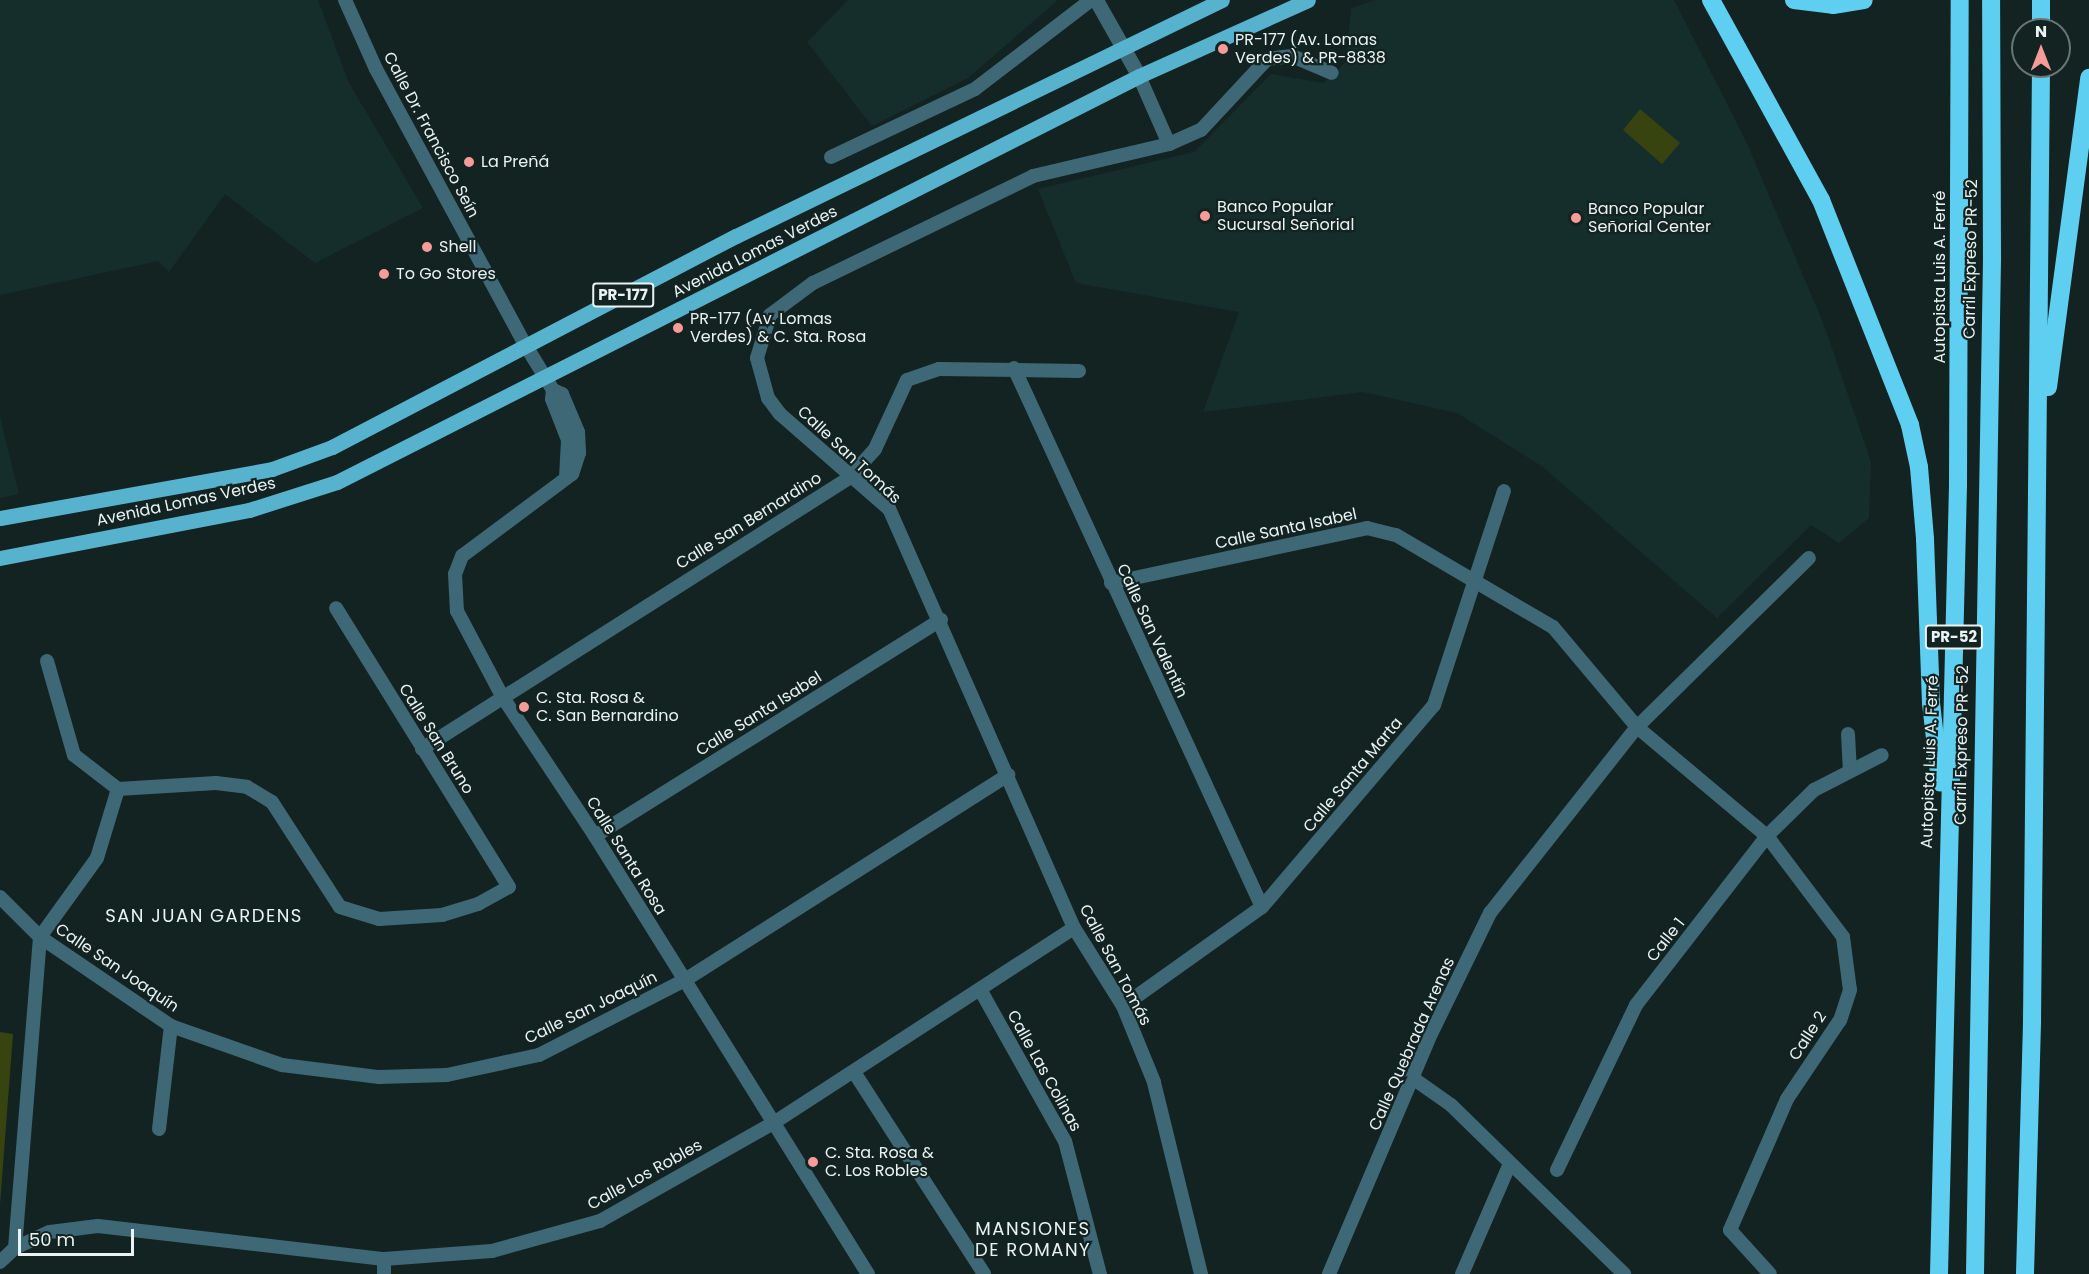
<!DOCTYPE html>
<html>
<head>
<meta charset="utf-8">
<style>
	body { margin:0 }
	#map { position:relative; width:2089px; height:1274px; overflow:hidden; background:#132321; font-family:Poppins,sans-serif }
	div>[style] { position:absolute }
	.built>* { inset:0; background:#152e2c }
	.green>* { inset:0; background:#38440f }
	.minor>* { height:14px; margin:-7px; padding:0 7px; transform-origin:7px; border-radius:7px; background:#3f6876 }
	.tertiary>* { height:15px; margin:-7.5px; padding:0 7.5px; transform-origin:7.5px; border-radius:7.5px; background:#3f6876 }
	.primary>* { height:15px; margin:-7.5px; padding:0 7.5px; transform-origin:7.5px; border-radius:7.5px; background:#57b2ce }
	.motorway>* { height:18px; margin:-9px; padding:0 9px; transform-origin:9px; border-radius:9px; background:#5fcff1 }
	.dots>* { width:16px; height:16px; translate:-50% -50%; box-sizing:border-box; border:3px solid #132321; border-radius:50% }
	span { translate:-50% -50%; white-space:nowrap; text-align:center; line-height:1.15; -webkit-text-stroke:4.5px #132321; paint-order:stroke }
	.shield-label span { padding:2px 4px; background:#132321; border:2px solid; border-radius:4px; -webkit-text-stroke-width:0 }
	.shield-label { font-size:15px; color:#e9f3f2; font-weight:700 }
	.poi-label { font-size:16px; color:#e9f3f2 }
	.left { translate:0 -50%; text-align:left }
	.street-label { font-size:16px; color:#e9f3f2 }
	.neighbourhood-label { font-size:18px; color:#e9f3f2; letter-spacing:1.5px }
	.north { position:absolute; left:2011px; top:18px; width:60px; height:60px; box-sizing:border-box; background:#132321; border:2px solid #697675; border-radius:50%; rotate:0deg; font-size:16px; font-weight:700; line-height:24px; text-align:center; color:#e9f3f2 }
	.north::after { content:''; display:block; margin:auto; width:21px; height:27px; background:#f59b98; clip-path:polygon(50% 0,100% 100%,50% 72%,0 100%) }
	.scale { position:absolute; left:18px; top:1229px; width:116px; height:27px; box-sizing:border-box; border:3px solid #e9f3f2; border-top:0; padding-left:8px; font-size:18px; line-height:21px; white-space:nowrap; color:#e9f3f2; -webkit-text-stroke:4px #132321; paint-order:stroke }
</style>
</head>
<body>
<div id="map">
	<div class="built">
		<div style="clip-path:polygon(0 0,318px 0,349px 83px,423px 208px,315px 263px,225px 194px,169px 272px,158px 261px,0 295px)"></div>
		<div style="clip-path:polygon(848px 0,1058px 0,968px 78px,872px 126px,807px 42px)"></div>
		<div style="clip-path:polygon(1375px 0,1674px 0,1746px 141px,1824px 325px,1871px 462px,1869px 518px,1839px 543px,1811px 525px,1717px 618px,1543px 467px,1457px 413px,1363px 392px,1203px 412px,1239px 312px,1076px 283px,1038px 189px,1194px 152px,1271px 74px,1324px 83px,1346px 62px,1351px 8px)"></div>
		<div style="clip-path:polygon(0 417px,19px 494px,0 498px)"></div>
	</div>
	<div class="green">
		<div style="clip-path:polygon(1640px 109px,1680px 143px,1662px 164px,1623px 130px)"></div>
		<div style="clip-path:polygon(0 1032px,13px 1034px,0 1204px)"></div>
	</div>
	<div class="minor">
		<div style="left:345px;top:0;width:76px;rotate:65.8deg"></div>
		<div style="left:376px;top:69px;width:315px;rotate:61.6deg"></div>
		<div style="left:526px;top:346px;width:52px;rotate:58.5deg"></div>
		<div style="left:553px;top:390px;width:10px;rotate:24deg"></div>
		<div style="left:562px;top:394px;width:41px;rotate:67.2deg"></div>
		<div style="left:578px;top:432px;width:21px;rotate:87deg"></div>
		<div style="left:579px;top:453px;width:22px;rotate:108deg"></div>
		<div style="left:572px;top:474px;width:137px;rotate:143.3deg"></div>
		<div style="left:462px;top:556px;width:19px;rotate:111deg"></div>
		<div style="left:455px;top:574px;width:37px;rotate:87deg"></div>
		<div style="left:457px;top:611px;width:96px;rotate:62.1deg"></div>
		<div style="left:502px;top:696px;width:168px;rotate:56.4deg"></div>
		<div style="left:595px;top:836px;width:516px;rotate:58.07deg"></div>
		<div style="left:1139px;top:76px;width:74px;rotate:66.2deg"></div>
		<div style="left:831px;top:157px;width:159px;rotate:-25.3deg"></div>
		<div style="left:975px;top:89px;width:146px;rotate:-37.5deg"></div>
		<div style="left:1014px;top:368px;width:593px;rotate:65.29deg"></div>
		<div style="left:553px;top:390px;width:9px;rotate:96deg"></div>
		<div style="left:552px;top:399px;width:44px;rotate:68.7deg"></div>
		<div style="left:568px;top:440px;width:36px;rotate:93deg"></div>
		<div style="left:1111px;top:583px;width:262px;rotate:-12.1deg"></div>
		<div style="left:1367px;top:528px;width:30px;rotate:14deg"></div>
		<div style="left:1396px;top:535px;width:182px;rotate:30.4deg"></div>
		<div style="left:1553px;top:627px;width:131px;rotate:50deg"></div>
		<div style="left:1637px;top:727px;width:170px;rotate:40deg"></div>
		<div style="left:1767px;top:836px;width:126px;rotate:53deg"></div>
		<div style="left:1843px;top:937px;width:53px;rotate:82.5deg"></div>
		<div style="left:1850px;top:990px;width:32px;rotate:108deg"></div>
		<div style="left:1840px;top:1020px;width:95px;rotate:123.9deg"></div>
		<div style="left:1787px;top:1099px;width:143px;rotate:113.5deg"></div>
		<div style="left:1730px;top:1230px;width:59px;rotate:47.7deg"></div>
		<div style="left:47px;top:661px;width:98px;rotate:74deg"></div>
		<div style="left:74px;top:755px;width:56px;rotate:37.7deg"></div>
		<div style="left:118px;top:789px;width:98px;rotate:-3.5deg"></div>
		<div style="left:216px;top:783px;width:31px;rotate:7deg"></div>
		<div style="left:247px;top:787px;width:29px;rotate:31deg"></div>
		<div style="left:272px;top:802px;width:125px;rotate:57.1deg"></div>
		<div style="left:340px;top:907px;width:41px;rotate:17.1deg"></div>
		<div style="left:379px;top:919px;width:63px;rotate:-3.6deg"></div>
		<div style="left:442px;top:915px;width:38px;rotate:-17deg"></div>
		<div style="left:478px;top:904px;width:35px;rotate:-29deg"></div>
		<div style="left:509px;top:887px;width:328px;rotate:-121.8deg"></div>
		<div style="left:1848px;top:734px;width:35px;rotate:87deg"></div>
		<div style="left:422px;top:749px;width:506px;rotate:-32.4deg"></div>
		<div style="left:849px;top:478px;width:39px;rotate:-48deg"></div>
		<div style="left:875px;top:449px;width:76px;rotate:-65.1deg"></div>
		<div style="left:907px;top:380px;width:34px;rotate:-19deg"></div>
		<div style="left:939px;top:369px;width:140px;rotate:0.8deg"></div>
		<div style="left:595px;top:836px;width:408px;rotate:-32deg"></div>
		<div style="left:0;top:897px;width:57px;rotate:45deg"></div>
		<div style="left:40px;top:937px;width:158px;rotate:34.2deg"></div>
		<div style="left:171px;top:1026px;width:118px;rotate:19.4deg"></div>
		<div style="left:282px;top:1065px;width:98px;rotate:7.1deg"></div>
		<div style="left:379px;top:1077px;width:68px;rotate:-1.7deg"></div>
		<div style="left:447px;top:1075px;width:94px;rotate:-12.3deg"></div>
		<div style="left:539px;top:1055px;width:164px;rotate:-27.2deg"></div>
		<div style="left:685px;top:980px;width:383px;rotate:-32.4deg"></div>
		<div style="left:981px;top:991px;width:172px;rotate:60.8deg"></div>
		<div style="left:1065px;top:1141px;width:138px;rotate:75.3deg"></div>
		<div style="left:1123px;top:1006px;width:171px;rotate:-35.5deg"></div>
		<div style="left:1262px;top:907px;width:265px;rotate:-49.6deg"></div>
		<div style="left:1434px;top:705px;width:225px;rotate:-71.9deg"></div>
		<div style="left:854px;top:1072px;width:240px;rotate:57.2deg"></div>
		<div style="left:1414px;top:1079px;width:45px;rotate:35.1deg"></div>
		<div style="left:1451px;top:1105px;width:242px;rotate:44.3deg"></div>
		<div style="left:159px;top:1129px;width:104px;rotate:-83.4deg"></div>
		<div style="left:1557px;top:1170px;width:183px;rotate:-64.4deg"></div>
		<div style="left:1636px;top:1005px;width:214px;rotate:-52.2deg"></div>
		<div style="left:1767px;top:836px;width:66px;rotate:-44.4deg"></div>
		<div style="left:1814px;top:790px;width:76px;rotate:-27.2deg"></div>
		<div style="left:15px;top:1248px;width:312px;rotate:-85.4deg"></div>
		<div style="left:40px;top:937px;width:97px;rotate:-54.2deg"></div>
		<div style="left:97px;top:858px;width:72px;rotate:-73.1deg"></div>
		<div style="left:0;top:1262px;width:21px;rotate:-43deg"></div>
		<div style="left:15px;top:1248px;width:38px;rotate:-25deg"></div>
		<div style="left:50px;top:1232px;width:48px;rotate:-7.1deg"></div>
		<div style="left:98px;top:1226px;width:288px;rotate:6.6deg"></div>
		<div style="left:384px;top:1259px;width:108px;rotate:-4.2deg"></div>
		<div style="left:492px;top:1251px;width:112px;rotate:-15.5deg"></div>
		<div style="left:600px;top:1221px;width:201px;rotate:-29.5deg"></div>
		<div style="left:775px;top:1122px;width:356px;rotate:-33deg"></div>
		<div style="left:384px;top:1274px;width:15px;rotate:-90deg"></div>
		<div style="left:1201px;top:1274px;width:198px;rotate:-103.8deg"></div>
		<div style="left:1154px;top:1082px;width:82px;rotate:-112.2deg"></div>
		<div style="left:1123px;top:1006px;width:92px;rotate:-122.1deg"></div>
		<div style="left:1074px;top:928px;width:458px;rotate:-113.8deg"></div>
		<div style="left:889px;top:509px;width:145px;rotate:-138.9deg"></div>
		<div style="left:780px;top:414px;width:20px;rotate:-127deg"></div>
		<div style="left:768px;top:398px;width:41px;rotate:-105.4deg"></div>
		<div style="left:757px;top:358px;width:45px;rotate:-73.2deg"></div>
		<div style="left:770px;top:315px;width:54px;rotate:-36.7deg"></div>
		<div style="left:813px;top:283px;width:245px;rotate:-25.9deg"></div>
		<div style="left:1033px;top:176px;width:140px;rotate:-13.2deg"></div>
		<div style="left:1169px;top:144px;width:35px;rotate:-24deg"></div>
		<div style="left:1201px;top:130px;width:97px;rotate:-47.1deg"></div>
		<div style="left:1267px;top:59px;width:25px;rotate:-7deg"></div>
		<div style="left:1292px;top:56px;width:43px;rotate:23deg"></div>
		<div style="left:1329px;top:1274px;width:261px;rotate:-67deg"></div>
		<div style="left:1431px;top:1034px;width:135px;rotate:-64deg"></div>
		<div style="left:1490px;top:913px;width:237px;rotate:-51.7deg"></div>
		<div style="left:1637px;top:727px;width:241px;rotate:-44.5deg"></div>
		<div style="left:1462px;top:1274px;width:118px;rotate:-66.5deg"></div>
	</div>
	<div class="tertiary">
		<div style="left:1096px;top:0;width:87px;rotate:60.5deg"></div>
	</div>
	<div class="primary">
		<div style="left:0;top:518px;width:276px;rotate:-10.2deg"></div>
		<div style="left:272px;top:469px;width:64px;rotate:-20.1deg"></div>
		<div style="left:332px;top:447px;width:456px;rotate:-27.6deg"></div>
		<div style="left:736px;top:236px;width:540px;rotate:-25.9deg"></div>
		<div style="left:0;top:558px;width:254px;rotate:-10.9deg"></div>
		<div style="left:249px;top:510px;width:92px;rotate:-17.7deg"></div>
		<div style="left:337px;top:482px;width:899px;rotate:-26.85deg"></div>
		<div style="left:1139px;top:76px;width:185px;rotate:-24.2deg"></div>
	</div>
	<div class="motorway">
		<div style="left:1711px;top:0;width:228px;rotate:61.2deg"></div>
		<div style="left:1821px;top:200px;width:242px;rotate:68.4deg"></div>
		<div style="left:1910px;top:425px;width:43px;rotate:77.9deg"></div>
		<div style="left:1919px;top:467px;width:72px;rotate:85.2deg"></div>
		<div style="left:1925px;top:539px;width:164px;rotate:87.9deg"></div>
		<div style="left:1931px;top:703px;width:80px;rotate:83.5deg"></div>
		<div style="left:1794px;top:0;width:39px;rotate:7deg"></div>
		<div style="left:1833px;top:5px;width:31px;rotate:-9deg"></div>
		<div style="left:2041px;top:0;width:30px;rotate:90deg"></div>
		<div style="left:2048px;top:387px;width:312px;rotate:-82.4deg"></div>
		<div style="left:1939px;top:1274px;width:789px;rotate:-88.62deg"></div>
		<div style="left:1958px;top:485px;width:485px;rotate:-89.8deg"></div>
		<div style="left:1975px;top:1274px;width:1015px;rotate:-89.04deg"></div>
		<div style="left:1992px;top:259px;width:259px;rotate:-90.2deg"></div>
		<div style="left:2025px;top:1274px;width:252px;rotate:-88.4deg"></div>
		<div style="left:2032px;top:1022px;width:956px;rotate:-89.46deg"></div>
	</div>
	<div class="dots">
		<div style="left:1223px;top:49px;background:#f59b98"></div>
		<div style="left:469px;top:162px;background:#f59b98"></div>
		<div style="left:1205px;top:216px;background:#f59b98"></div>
		<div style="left:1576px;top:218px;background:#f59b98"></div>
		<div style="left:427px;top:247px;background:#f59b98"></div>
		<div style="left:384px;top:274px;background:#f59b98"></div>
		<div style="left:678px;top:328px;background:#f59b98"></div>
		<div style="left:524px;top:707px;background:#f59b98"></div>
		<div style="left:813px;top:1162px;background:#f59b98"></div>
	</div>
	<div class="shield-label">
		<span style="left:623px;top:295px">PR-177</span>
		<span style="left:1954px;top:637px">PR-52</span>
	</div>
	<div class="poi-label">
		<span class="left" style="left:1235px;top:49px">PR-177 (Av. Lomas<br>Verdes) &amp; PR-8838</span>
		<span class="left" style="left:481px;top:162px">La Preñá</span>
		<span class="left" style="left:1217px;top:216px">Banco Popular<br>Sucursal Señorial</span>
		<span class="left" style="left:1588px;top:218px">Banco Popular<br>Señorial Center</span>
		<span class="left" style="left:439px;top:247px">Shell</span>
		<span class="left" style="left:396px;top:274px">To Go Stores</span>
		<span class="left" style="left:690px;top:328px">PR-177 (Av. Lomas<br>Verdes) &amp; C. Sta. Rosa</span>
		<span class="left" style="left:536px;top:707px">C. Sta. Rosa &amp;<br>C. San Bernardino</span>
		<span class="left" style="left:825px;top:1162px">C. Sta. Rosa &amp;<br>C. Los Robles</span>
	</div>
	<div class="street-label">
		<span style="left:431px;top:135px;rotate:62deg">Calle Dr. Francisco Seín</span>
		<span style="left:755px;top:252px;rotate:-27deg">Avenida Lomas Verdes</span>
		<span style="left:1971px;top:259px;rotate:-89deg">Carril Expreso PR-52</span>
		<span style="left:1940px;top:277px;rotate:-90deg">Autopista Luis A. Ferré</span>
		<span style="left:849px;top:455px;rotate:43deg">Calle San Tomás</span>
		<span style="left:186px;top:502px;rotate:-12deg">Avenida Lomas Verdes</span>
		<span style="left:749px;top:521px;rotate:-32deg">Calle San Bernardino</span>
		<span style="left:1286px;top:529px;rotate:-12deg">Calle Santa Isabel</span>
		<span style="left:1152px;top:631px;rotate:65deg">Calle San Valentín</span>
		<span style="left:759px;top:714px;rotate:-32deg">Calle Santa Isabel</span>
		<span style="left:436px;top:739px;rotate:58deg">Calle San Bruno</span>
		<span style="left:1962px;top:745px;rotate:-89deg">Carril Expreso PR-52</span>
		<span style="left:1930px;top:762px;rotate:-88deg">Autopista Luis A. Ferré</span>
		<span style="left:1353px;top:775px;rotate:-50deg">Calle Santa Marta</span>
		<span style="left:626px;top:856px;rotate:58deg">Calle Santa Rosa</span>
		<span style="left:1666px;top:940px;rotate:-52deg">Calle 1</span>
		<span style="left:1115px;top:965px;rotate:62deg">Calle San Tomás</span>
		<span style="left:117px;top:968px;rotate:34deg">Calle San Joaquín</span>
		<span style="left:591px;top:1008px;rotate:-26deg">Calle San Joaquín</span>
		<span style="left:1808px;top:1036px;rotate:-57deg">Calle 2</span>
		<span style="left:1412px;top:1044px;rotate:-66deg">Calle Quebrada Arenas</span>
		<span style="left:1044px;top:1071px;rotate:61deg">Calle Las Colinas</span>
		<span style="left:645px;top:1175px;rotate:-29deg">Calle Los Robles</span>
	</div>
	<div class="neighbourhood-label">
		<span style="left:204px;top:916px">SAN JUAN GARDENS</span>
		<span style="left:1033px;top:1240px">MANSIONES<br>DE ROMANY</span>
	</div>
	<div class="north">N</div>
	<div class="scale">50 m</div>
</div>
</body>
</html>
